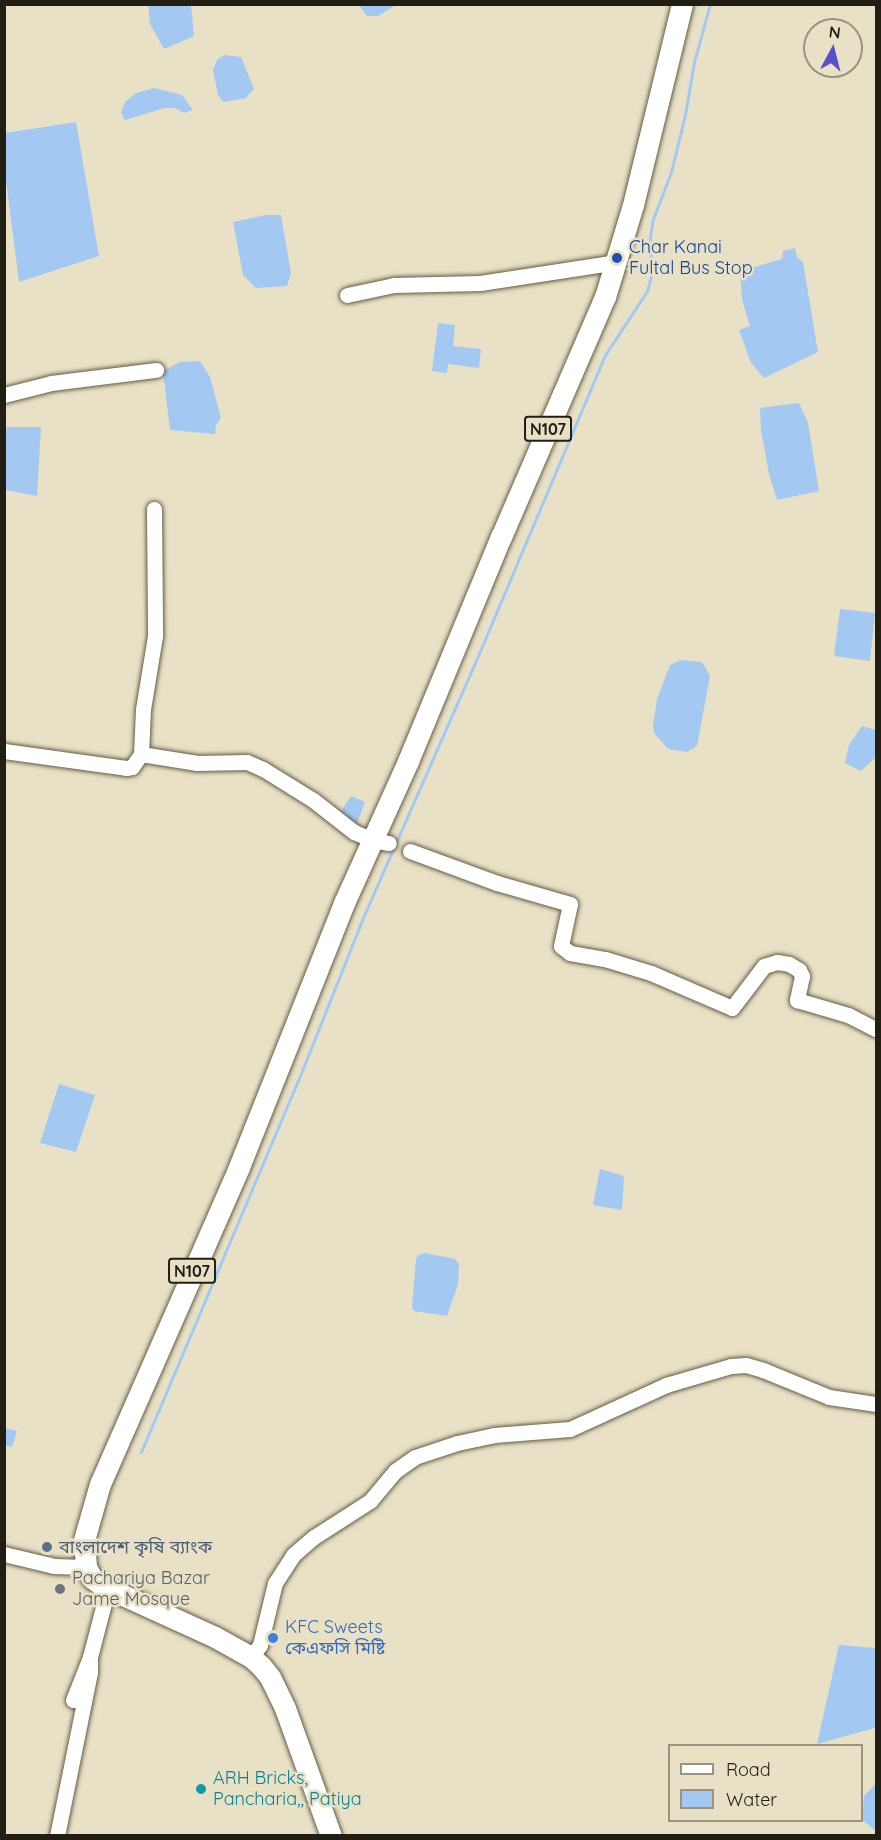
<!DOCTYPE html>
<html>
<head>
<meta charset="utf-8">
<style>
	body { margin:0 }
	#map { position:relative; width:881px; height:1840px; overflow:hidden; background:#e9e1c6; font-family:Quicksand,"Noto Sans Bengali",sans-serif }
	div>[style] { position:absolute }
	.water>* { inset:0; background:#a3c9f2 }
	.stream>* { height:3px; margin:-1.5px; padding:0 1.5px; transform-origin:1.5px; border-radius:1.5px; background:#a3c9f2 }
	.roads { filter:drop-shadow(0 0 2px #645d45) drop-shadow(0 0 2px #645d45) }
	.minor>* { height:15px; margin:-7.5px; padding:0 7.5px; transform-origin:7.5px; border-radius:7.5px; background:#fff }
	.highway>* { height:21px; margin:-10.5px; padding:0 10.5px; transform-origin:10.5px; border-radius:10.5px; background:#fff }
	.dots>* { width:16px; height:16px; translate:-50% -50%; box-sizing:border-box; border:3px solid #e9e1c6; border-radius:50% }
	span { translate:-50% -50%; white-space:nowrap; text-align:center; line-height:1.15; -webkit-text-stroke:5px #e9e1c6; paint-order:stroke }
	.shield-label span { padding:2px 4px; background:#e9e1c6; border:2px solid; border-radius:4px; -webkit-text-stroke-width:0 }
	.shield-label { font-size:16px; color:#211e14; font-weight:700 }
	.transit-label { font-size:18px; color:#164399 }
	.left { translate:0 -50%; text-align:left }
	.service-label { font-size:18px; color:#4e5e75 }
	.worship-label { font-size:18px; color:#5b616d }
	.shop-label { font-size:18px; color:#366cbe }
	.culture-label { font-size:18px; color:#0d838f }
	.frame { position:absolute; inset:0; border:6px solid #211e14; pointer-events:none }
	.legend { position:absolute; left:668px; top:1744px; width:195px; height:78px; box-sizing:border-box; background:#e9e1c6; border:2px solid #99937f; margin:0; padding:8px 10px; list-style:none; font-size:18px; color:#211e14 }
	.legend li { display:flex; align-items:center; gap:12px; height:30px }
	.legend b { width:30px; border:2px solid #99937f }
	.north { position:absolute; left:803px; top:18px; width:60px; height:60px; box-sizing:border-box; background:#e9e1c6; border:2px solid #99937f; border-radius:50%; rotate:7deg; font-size:16px; font-weight:700; line-height:24px; text-align:center; color:#211e14 }
	.north::after { content:''; display:block; margin:auto; width:21px; height:27px; background:#5751c9; clip-path:polygon(50% 0,100% 100%,50% 72%,0 100%) }
</style>
</head>
<body>
<div id="map">
	<div class="water">
		<div style="clip-path:polygon(148px 5px,191px 5px,194px 36px,164px 49px,150px 24px)"></div>
		<div style="clip-path:polygon(359px 5px,396px 5px,378px 16px,367px 16px)"></div>
		<div style="clip-path:polygon(224px 55px,241px 57px,254px 89px,246px 98px,223px 102px,218px 95px,213px 70px,217px 60px)"></div>
		<div style="clip-path:polygon(154px 88px,182px 95px,193px 110px,184px 113px,175px 108px,165px 108px,125px 120px,121px 113px,125px 102px,136px 93px)"></div>
		<div style="clip-path:polygon(76px 122px,99px 256px,19px 282px,5px 173px,5px 133px)"></div>
		<div style="clip-path:polygon(265px 215px,281px 215px,291px 273px,287px 286px,256px 288px,243px 275px,233px 222px)"></div>
		<div style="clip-path:polygon(795px 248px,797px 257px,803px 262px,818px 352px,764px 378px,751px 363px,739px 330px,750px 326px,742px 300px,740px 271px,782px 259px,783px 251px)"></div>
		<div style="clip-path:polygon(438px 323px,455px 325px,453px 346px,481px 349px,479px 368px,448px 364px,447px 373px,432px 371px)"></div>
		<div style="clip-path:polygon(200px 361px,210px 377px,221px 418px,216px 425px,215px 434px,170px 430px,163px 371px,180px 362px)"></div>
		<div style="clip-path:polygon(799px 403px,808px 423px,819px 491px,777px 500px,769px 474px,761px 430px,760px 408px)"></div>
		<div style="clip-path:polygon(6px 427px,41px 427px,37px 496px,5px 490px)"></div>
		<div style="clip-path:polygon(840px 609px,875px 613px,870px 661px,834px 656px)"></div>
		<div style="clip-path:polygon(681px 660px,702px 662px,710px 676px,697px 746px,687px 752px,668px 749px,654px 733px,653px 726px,657px 699px,670px 665px)"></div>
		<div style="clip-path:polygon(862px 726px,876px 730px,876px 757px,861px 771px,845px 763px,849px 745px)"></div>
		<div style="clip-path:polygon(351px 796px,365px 802px,356px 827px,338px 815px)"></div>
		<div style="clip-path:polygon(59px 1084px,95px 1095px,76px 1152px,40px 1143px)"></div>
		<div style="clip-path:polygon(600px 1169px,624px 1176px,622px 1210px,593px 1205px)"></div>
		<div style="clip-path:polygon(425px 1253px,455px 1259px,459px 1264px,458px 1284px,447px 1316px,414px 1311px,412px 1307px,416px 1259px,418px 1255px)"></div>
		<div style="clip-path:polygon(4px 1428px,17px 1431px,12px 1447px,5px 1445px)"></div>
		<div style="clip-path:polygon(839px 1645px,876px 1648px,875px 1728px,817px 1744px)"></div>
		<div style="clip-path:polygon(876px 1783px,876px 1831px,862px 1820px,864px 1796px)"></div>
	</div>
	<div class="stream">
		<div style="left:141px;top:1452px;width:403px;rotate:-67.1deg"></div>
		<div style="left:298px;top:1081px;width:173px;rotate:-68.3deg"></div>
		<div style="left:362px;top:920px;width:273px;rotate:-66.3deg"></div>
		<div style="left:472px;top:670px;width:342px;rotate:-67.1deg"></div>
		<div style="left:605px;top:355px;width:77px;rotate:-56.7deg"></div>
		<div style="left:647px;top:291px;width:16px;rotate:-75deg"></div>
		<div style="left:651px;top:276px;width:40px;rotate:-91.4deg"></div>
		<div style="left:650px;top:236px;width:17px;rotate:-80deg"></div>
		<div style="left:653px;top:219px;width:50px;rotate:-69deg"></div>
		<div style="left:671px;top:172px;width:59px;rotate:-76.2deg"></div>
		<div style="left:685px;top:115px;width:54px;rotate:-80.4deg"></div>
		<div style="left:694px;top:62px;width:60px;rotate:-74.6deg"></div>
	</div>
	<div class="roads">
		<div class="minor">
			<div style="left:347px;top:295px;width:48px;rotate:-12deg"></div>
			<div style="left:394px;top:285px;width:86px;rotate:-1.3deg"></div>
			<div style="left:480px;top:283px;width:139px;rotate:-8.7deg"></div>
			<div style="left:4px;top:395px;width:49px;rotate:-14.3deg"></div>
			<div style="left:51px;top:383px;width:106px;rotate:-7.1deg"></div>
			<div style="left:154px;top:509px;width:127px;rotate:89.5deg"></div>
			<div style="left:155px;top:636px;width:74px;rotate:99.3deg"></div>
			<div style="left:143px;top:709px;width:45px;rotate:92.5deg"></div>
			<div style="left:141px;top:754px;width:57px;rotate:9.1deg"></div>
			<div style="left:197px;top:763px;width:50px;rotate:-1.1deg"></div>
			<div style="left:247px;top:762px;width:17px;rotate:24deg"></div>
			<div style="left:263px;top:769px;width:59px;rotate:31.8deg"></div>
			<div style="left:313px;top:800px;width:52px;rotate:38deg"></div>
			<div style="left:354px;top:832px;width:21px;rotate:23deg"></div>
			<div style="left:373px;top:840px;width:16px;rotate:11deg"></div>
			<div style="left:4px;top:751px;width:123px;rotate:7.9deg"></div>
			<div style="left:126px;top:768px;width:6px;rotate:-9deg"></div>
			<div style="left:132px;top:767px;width:16px;rotate:-55deg"></div>
			<div style="left:410px;top:851px;width:93px;rotate:20.2deg"></div>
			<div style="left:497px;top:883px;width:76px;rotate:16deg"></div>
			<div style="left:570px;top:904px;width:43px;rotate:102.1deg"></div>
			<div style="left:561px;top:946px;width:11px;rotate:38deg"></div>
			<div style="left:570px;top:953px;width:36px;rotate:10deg"></div>
			<div style="left:605px;top:959px;width:48px;rotate:16.9deg"></div>
			<div style="left:651px;top:973px;width:88px;rotate:23.4deg"></div>
			<div style="left:732px;top:1008px;width:53px;rotate:-52.7deg"></div>
			<div style="left:764px;top:966px;width:14px;rotate:-17deg"></div>
			<div style="left:777px;top:962px;width:12px;rotate:9deg"></div>
			<div style="left:789px;top:964px;width:12px;rotate:31deg"></div>
			<div style="left:799px;top:970px;width:7px;rotate:63deg"></div>
			<div style="left:802px;top:976px;width:25px;rotate:102deg"></div>
			<div style="left:797px;top:1000px;width:53px;rotate:16.4deg"></div>
			<div style="left:848px;top:1015px;width:31px;rotate:27deg"></div>
			<div style="left:4px;top:1554px;width:51px;rotate:13.5deg"></div>
			<div style="left:54px;top:1566px;width:32px;rotate:2deg"></div>
			<div style="left:251px;top:1657px;width:15px;rotate:-53deg"></div>
			<div style="left:260px;top:1645px;width:64px;rotate:-76.4deg"></div>
			<div style="left:275px;top:1583px;width:33px;rotate:-57deg"></div>
			<div style="left:293px;top:1555px;width:28px;rotate:-41deg"></div>
			<div style="left:314px;top:1537px;width:67px;rotate:-32.7deg"></div>
			<div style="left:370px;top:1501px;width:39px;rotate:-50deg"></div>
			<div style="left:395px;top:1471px;width:24px;rotate:-35deg"></div>
			<div style="left:415px;top:1457px;width:44px;rotate:-18.4deg"></div>
			<div style="left:457px;top:1443px;width:38px;rotate:-12deg"></div>
			<div style="left:494px;top:1435px;width:76px;rotate:-4.5deg"></div>
			<div style="left:570px;top:1429px;width:106px;rotate:-24.6deg"></div>
			<div style="left:666px;top:1385px;width:68px;rotate:-16.3deg"></div>
			<div style="left:731px;top:1366px;width:15px;rotate:-4deg"></div>
			<div style="left:746px;top:1365px;width:18px;rotate:16deg"></div>
			<div style="left:763px;top:1370px;width:71px;rotate:22.2deg"></div>
			<div style="left:829px;top:1397px;width:48px;rotate:8.5deg"></div>
			<div style="left:73px;top:1700px;width:46px;rotate:-68.4deg"></div>
			<div style="left:90px;top:1657px;width:71px;rotate:-75.4deg"></div>
			<div style="left:57px;top:1836px;width:167px;rotate:-78.6deg"></div>
			<div style="left:90px;top:1672px;width:15px;rotate:-90deg"></div>
		</div>
		<div class="highway">
			<div style="left:331px;top:1836px;width:136px;rotate:-109.8deg"></div>
			<div style="left:285px;top:1708px;width:34px;rotate:-116deg"></div>
			<div style="left:270px;top:1677px;width:14px;rotate:-129deg"></div>
			<div style="left:261px;top:1666px;width:13px;rotate:-138deg"></div>
			<div style="left:251px;top:1657px;width:41px;rotate:-150.9deg"></div>
			<div style="left:215px;top:1637px;width:123px;rotate:-155.5deg"></div>
			<div style="left:103px;top:1586px;width:14px;rotate:-144deg"></div>
			<div style="left:92px;top:1578px;width:13px;rotate:-119deg"></div>
			<div style="left:86px;top:1567px;width:27px;rotate:-94deg"></div>
			<div style="left:84px;top:1540px;width:58px;rotate:-74.1deg"></div>
			<div style="left:100px;top:1484px;width:346px;rotate:-66.3deg"></div>
			<div style="left:239px;top:1167px;width:284px;rotate:-68.3deg"></div>
			<div style="left:344px;top:903px;width:156px;rotate:-65.7deg"></div>
			<div style="left:408px;top:761px;width:243px;rotate:-67.5deg"></div>
			<div style="left:501px;top:537px;width:262px;rotate:-66.6deg"></div>
			<div style="left:605px;top:297px;width:96px;rotate:-73.1deg"></div>
			<div style="left:633px;top:205px;width:207px;rotate:-76.3deg"></div>
		</div>
	</div>
	<div class="dots">
		<div style="left:617px;top:258px;background:#1a4fb4"></div>
		<div style="left:47px;top:1547px;background:#5c6f8a"></div>
		<div style="left:60px;top:1589px;background:#6b7280"></div>
		<div style="left:273px;top:1638px;background:#3f7fe0"></div>
		<div style="left:201px;top:1789px;background:#0f9aa8"></div>
	</div>
	<div class="shield-label">
		<span style="left:548px;top:429px">N107</span>
		<span style="left:192px;top:1271px">N107</span>
	</div>
	<div class="transit-label">
		<span class="left" style="left:629px;top:258px">Char Kanai<br>Fultal Bus Stop</span>
	</div>
	<div class="service-label">
		<span class="left" style="left:59px;top:1547px">বাংলাদেশ কৃষি ব্যাংক</span>
	</div>
	<div class="worship-label">
		<span class="left" style="left:72px;top:1589px">Pachariya Bazar<br>Jame Mosque</span>
	</div>
	<div class="shop-label">
		<span class="left" style="left:285px;top:1638px">KFC Sweets<br>কেএফসি মিষ্টি</span>
	</div>
	<div class="culture-label">
		<span class="left" style="left:213px;top:1789px">ARH Bricks,<br>Pancharia,, Patiya</span>
	</div>
	<div class="frame"></div>
	<ul class="legend">
	<li><b style="height:8px;background:#fff"></b>Road</li>
	<li><b style="height:16px;background:#a3c9f2"></b>Water</li>
	</ul>
	<div class="north">N</div>
</div>
</body>
</html>
